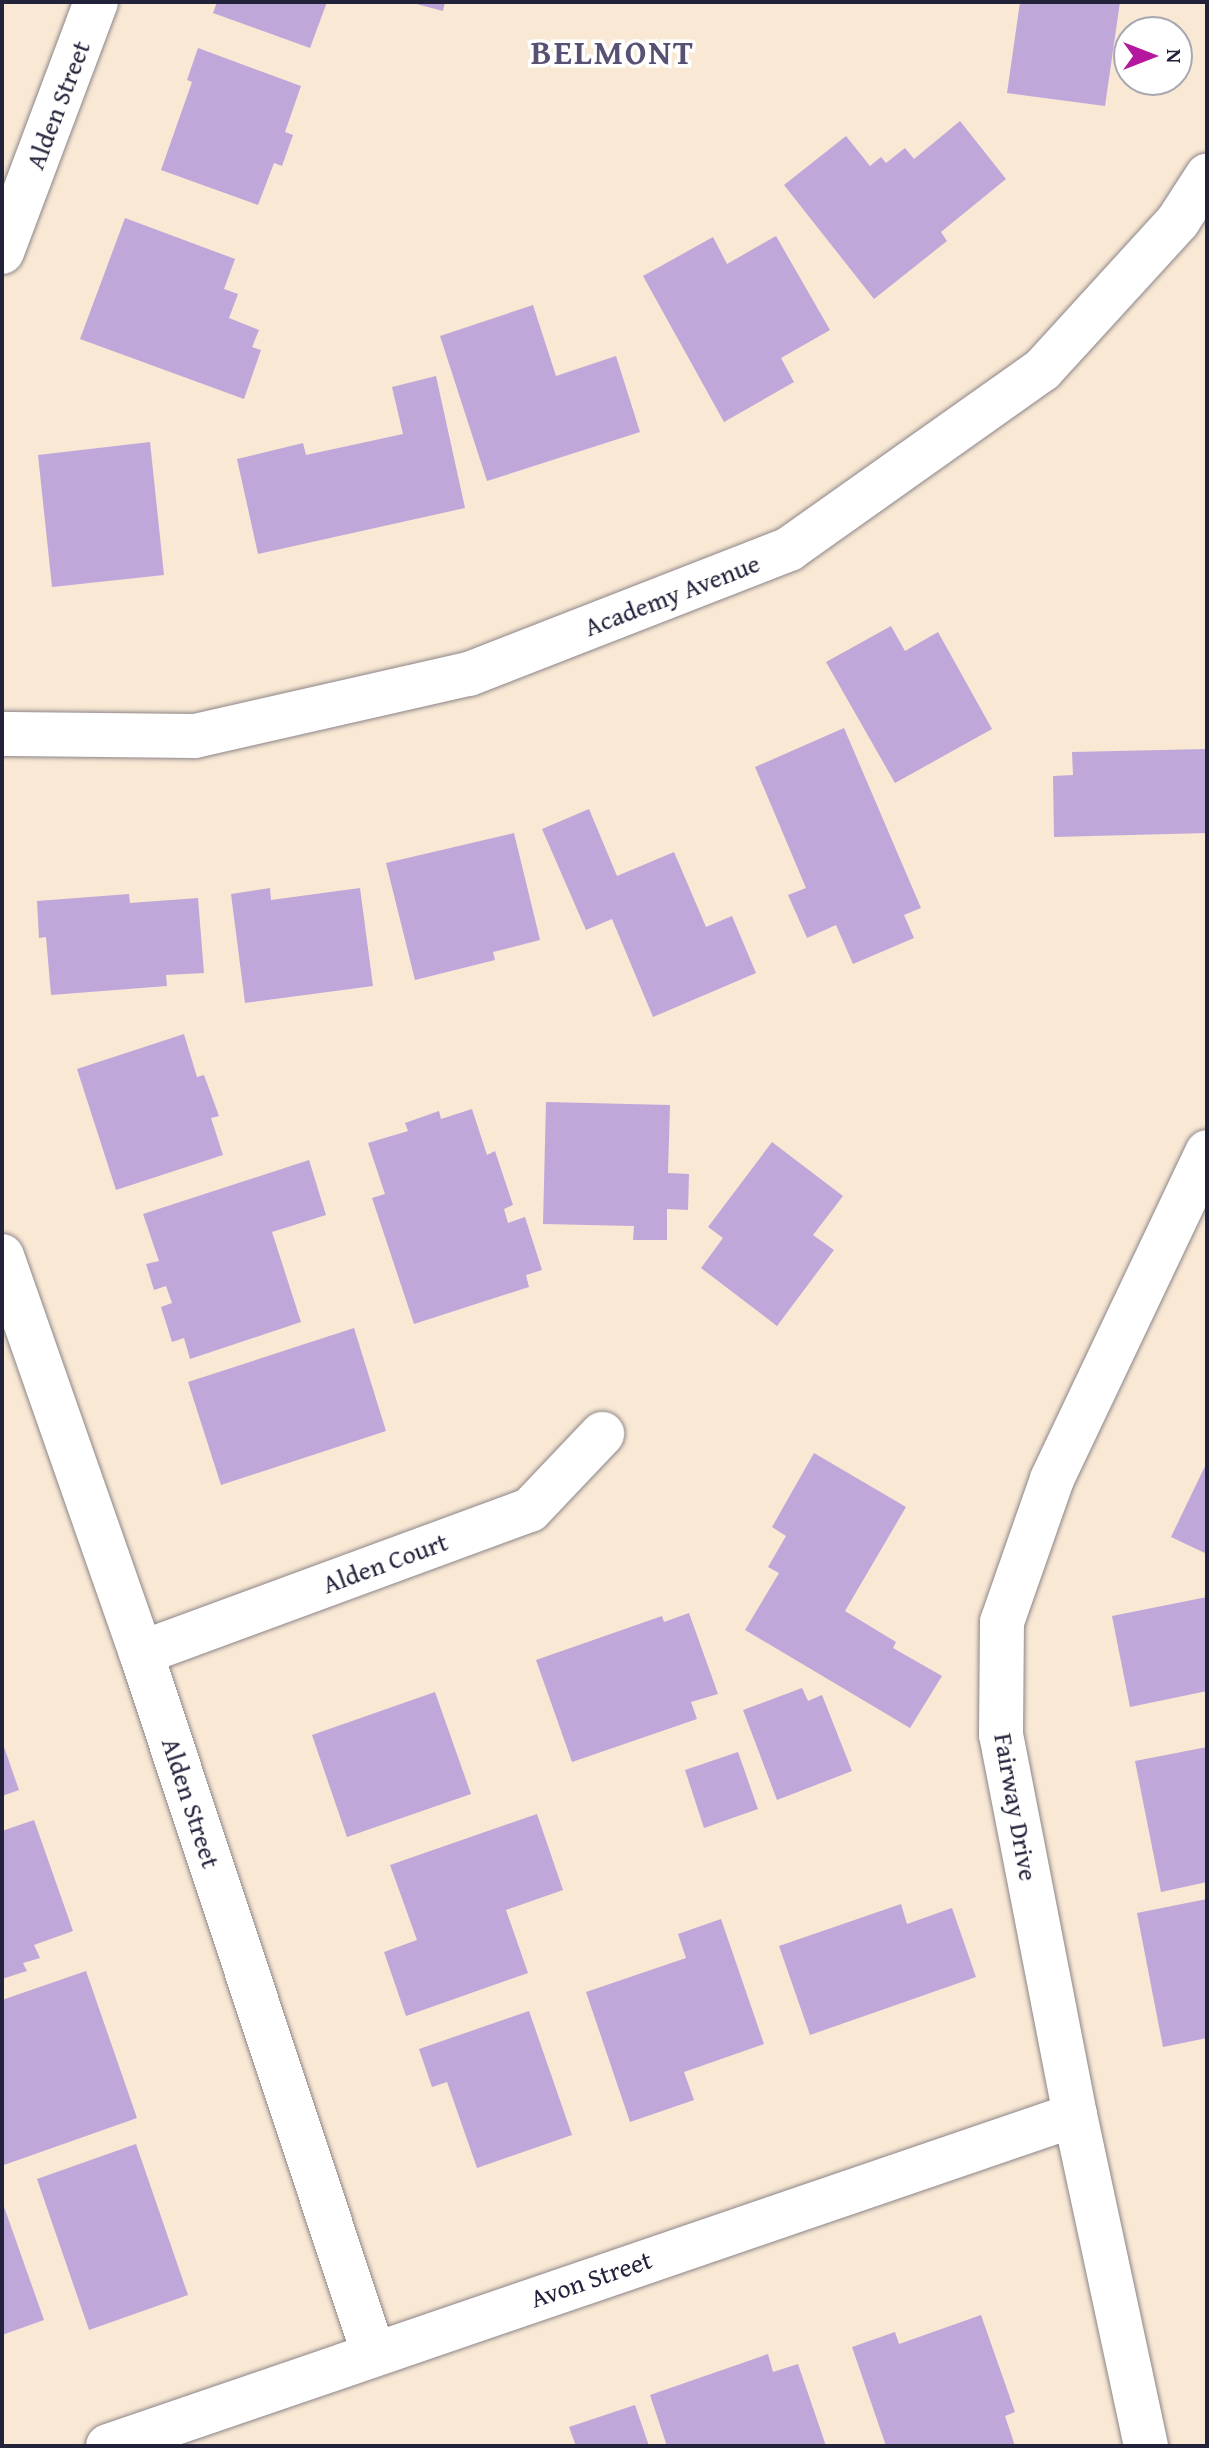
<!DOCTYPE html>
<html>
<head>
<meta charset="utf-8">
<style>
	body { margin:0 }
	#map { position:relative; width:1209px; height:2448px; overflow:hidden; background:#f8e8d4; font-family:"Gentium Book Plus",serif }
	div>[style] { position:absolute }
	.building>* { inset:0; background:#c0a7da }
	.roads { filter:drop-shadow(0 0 2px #8d8588) drop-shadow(0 0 2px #8d8588) }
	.minor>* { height:44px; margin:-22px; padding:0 22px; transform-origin:22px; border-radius:22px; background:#fff }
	span { translate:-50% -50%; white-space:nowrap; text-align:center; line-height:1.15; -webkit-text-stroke:7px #fff; paint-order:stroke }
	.street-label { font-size:26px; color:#22223b }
	.district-label { font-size:34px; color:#595173; font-weight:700; letter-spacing:2px }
	.frame { position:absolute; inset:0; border:4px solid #22223b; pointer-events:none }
	.north { position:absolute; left:1113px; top:16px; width:80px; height:80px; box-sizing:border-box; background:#fff; border:2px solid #a7a7b1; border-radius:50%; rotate:90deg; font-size:22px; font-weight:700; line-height:32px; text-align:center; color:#22223b }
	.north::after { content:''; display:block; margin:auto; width:28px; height:36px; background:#b5179e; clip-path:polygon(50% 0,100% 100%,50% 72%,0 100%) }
</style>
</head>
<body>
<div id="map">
	<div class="building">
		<div style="clip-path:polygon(217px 2px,327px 2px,310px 48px,213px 13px)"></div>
		<div style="clip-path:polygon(409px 2px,445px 2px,443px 11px)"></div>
		<div style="clip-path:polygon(1020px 2px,1120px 2px,1105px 106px,1007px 93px)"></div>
		<div style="clip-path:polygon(198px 48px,301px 86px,285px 132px,293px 135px,282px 166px,274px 163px,258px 205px,161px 170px,192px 82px,187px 80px)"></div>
		<div style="clip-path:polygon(960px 121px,1006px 179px,941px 232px,947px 241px,874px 299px,784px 185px,846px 136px,870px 166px,881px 157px,886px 163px,905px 148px,914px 159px)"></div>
		<div style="clip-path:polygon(125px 218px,235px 259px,224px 289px,238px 294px,229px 318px,259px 330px,252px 347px,261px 350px,244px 399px,80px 339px)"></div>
		<div style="clip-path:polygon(776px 236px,830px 330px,781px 358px,794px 382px,724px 422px,643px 276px,713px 237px,727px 264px)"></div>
		<div style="clip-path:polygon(533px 305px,556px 376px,616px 356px,640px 432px,487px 481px,440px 336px)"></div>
		<div style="clip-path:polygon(436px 376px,465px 508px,258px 554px,237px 459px,303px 443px,306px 455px,403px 434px,392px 387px)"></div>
		<div style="clip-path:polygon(150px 442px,164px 575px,52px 587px,38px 455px)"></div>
		<div style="clip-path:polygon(891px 626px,905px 651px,938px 632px,992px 729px,895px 783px,826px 662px)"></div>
		<div style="clip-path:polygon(844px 728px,921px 908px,904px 915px,914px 938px,853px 964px,836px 925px,807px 938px,788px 895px,806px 888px,755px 767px)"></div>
		<div style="clip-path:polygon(1207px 749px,1207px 833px,1054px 837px,1053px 776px,1073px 775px,1072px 752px)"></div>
		<div style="clip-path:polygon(589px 809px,617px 876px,674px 852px,706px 927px,732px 916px,756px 973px,653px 1017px,612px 919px,586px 930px,542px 829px)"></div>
		<div style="clip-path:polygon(514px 833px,540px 940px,493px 952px,495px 960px,415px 980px,386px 863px)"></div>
		<div style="clip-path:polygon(270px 888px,271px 900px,360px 888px,373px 986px,245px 1003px,231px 894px)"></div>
		<div style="clip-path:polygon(129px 894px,130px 903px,198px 898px,204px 973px,166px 975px,167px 986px,51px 995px,46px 937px,39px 938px,37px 901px)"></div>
		<div style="clip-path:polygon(184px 1034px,197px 1077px,204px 1075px,219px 1116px,211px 1118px,223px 1155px,116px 1190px,77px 1069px)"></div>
		<div style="clip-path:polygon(546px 1102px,670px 1105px,668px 1173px,689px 1174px,688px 1210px,667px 1209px,667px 1240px,633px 1240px,634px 1226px,543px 1224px)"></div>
		<div style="clip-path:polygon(472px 1109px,487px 1155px,495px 1151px,513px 1205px,504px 1209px,508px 1223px,525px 1217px,542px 1270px,526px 1275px,529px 1287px,414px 1324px,372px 1198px,385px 1194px,368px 1143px,408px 1131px,405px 1123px,439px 1111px,441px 1119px)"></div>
		<div style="clip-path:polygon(772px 1142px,843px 1196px,813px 1235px,834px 1250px,777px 1326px,701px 1268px,723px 1238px,708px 1227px)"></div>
		<div style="clip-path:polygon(309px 1160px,326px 1215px,272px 1232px,301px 1322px,190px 1359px,184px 1338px,172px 1342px,161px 1307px,172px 1303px,166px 1286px,154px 1290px,146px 1264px,159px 1261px,143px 1214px)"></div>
		<div style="clip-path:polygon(354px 1328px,386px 1431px,221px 1485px,188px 1382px)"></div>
		<div style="clip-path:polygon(814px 1453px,906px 1507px,845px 1611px,896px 1642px,893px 1648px,942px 1676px,910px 1728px,745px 1630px,779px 1573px,768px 1567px,786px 1536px,772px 1527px)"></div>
		<div style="clip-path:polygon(1207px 1462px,1207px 1554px,1171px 1537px)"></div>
		<div style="clip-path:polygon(1207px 1597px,1207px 1691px,1130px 1707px,1112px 1616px)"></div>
		<div style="clip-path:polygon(689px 1613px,718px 1694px,691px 1702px,697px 1719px,572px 1762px,536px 1660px,662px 1616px,664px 1622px)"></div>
		<div style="clip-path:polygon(802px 1688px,808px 1701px,822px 1695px,852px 1771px,777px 1800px,743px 1710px)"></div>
		<div style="clip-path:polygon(435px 1692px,471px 1794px,347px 1837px,312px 1735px)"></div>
		<div style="clip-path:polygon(2px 1741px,19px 1790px,2px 1796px)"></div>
		<div style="clip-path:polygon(1207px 1747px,1207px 1882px,1161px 1892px,1135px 1761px)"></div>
		<div style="clip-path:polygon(738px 1752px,758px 1809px,704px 1828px,685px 1770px)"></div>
		<div style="clip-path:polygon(537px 1814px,563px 1890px,506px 1910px,528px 1973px,406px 2016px,384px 1952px,417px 1940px,390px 1865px)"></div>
		<div style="clip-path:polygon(34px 1820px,73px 1931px,34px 1945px,40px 1958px,23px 1963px,27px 1971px,2px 1979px,2px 1831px)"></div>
		<div style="clip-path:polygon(1207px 1899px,1207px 2038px,1163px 2047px,1137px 1913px)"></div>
		<div style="clip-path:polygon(901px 1904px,907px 1924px,952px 1908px,976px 1977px,810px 2035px,779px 1946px)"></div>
		<div style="clip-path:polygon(721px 1919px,764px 2044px,684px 2072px,694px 2100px,630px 2122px,586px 1992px,686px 1958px,678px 1934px)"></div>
		<div style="clip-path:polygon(86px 1971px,137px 2118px,4px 2165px,2px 2000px)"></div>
		<div style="clip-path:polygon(529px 2011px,572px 2135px,477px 2168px,447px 2082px,432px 2087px,419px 2049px)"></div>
		<div style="clip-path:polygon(136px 2144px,188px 2295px,89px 2330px,37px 2179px)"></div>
		<div style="clip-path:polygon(2px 2201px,44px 2320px,2px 2335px)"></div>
		<div style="clip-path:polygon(981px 2315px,1015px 2412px,1005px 2416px,1015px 2446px,886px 2446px,852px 2347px,895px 2332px,899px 2344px)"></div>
		<div style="clip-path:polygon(768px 2354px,773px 2372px,798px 2364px,826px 2446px,667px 2446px,650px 2395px)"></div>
		<div style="clip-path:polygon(635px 2405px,649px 2446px,576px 2446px,569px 2427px)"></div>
	</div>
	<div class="roads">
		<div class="minor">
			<div style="left:2px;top:252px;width:267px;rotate:-69.4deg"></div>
			<div style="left:2px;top:734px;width:193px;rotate:0.6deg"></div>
			<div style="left:195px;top:736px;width:281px;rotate:-12.8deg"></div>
			<div style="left:469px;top:674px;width:344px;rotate:-21.3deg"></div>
			<div style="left:789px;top:549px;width:310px;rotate:-35.3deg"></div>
			<div style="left:1042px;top:370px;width:202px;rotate:-47.6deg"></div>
			<div style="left:1178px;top:221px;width:54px;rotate:-57.2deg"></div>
			<div style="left:2px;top:1256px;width:421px;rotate:70.7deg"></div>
			<div style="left:141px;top:1653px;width:736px;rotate:71.64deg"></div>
			<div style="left:141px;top:1653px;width:414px;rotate:-20.2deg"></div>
			<div style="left:530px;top:1510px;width:105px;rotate:-46.5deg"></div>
			<div style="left:108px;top:2446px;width:1022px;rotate:-18.9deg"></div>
			<div style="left:1146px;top:2446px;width:339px;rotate:-102.1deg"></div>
			<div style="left:1075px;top:2115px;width:387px;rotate:-101deg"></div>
			<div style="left:1001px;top:1735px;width:113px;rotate:-89.5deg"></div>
			<div style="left:1002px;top:1622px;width:151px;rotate:-70.7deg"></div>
			<div style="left:1052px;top:1479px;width:362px;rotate:-64.6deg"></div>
		</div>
	</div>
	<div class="street-label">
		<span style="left:58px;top:105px;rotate:-69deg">Alden Street</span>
		<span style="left:672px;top:595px;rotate:-21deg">Academy Avenue</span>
		<span style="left:385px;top:1563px;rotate:-20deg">Alden Court</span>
		<span style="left:191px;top:1803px;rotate:72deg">Alden Street</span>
		<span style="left:1016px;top:1807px;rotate:80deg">Fairway Drive</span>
		<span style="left:591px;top:2279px;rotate:-19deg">Avon Street</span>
	</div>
	<div class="district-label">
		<span style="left:613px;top:52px">BELMONT</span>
	</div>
	<div class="frame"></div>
	<div class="north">N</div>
</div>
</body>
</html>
